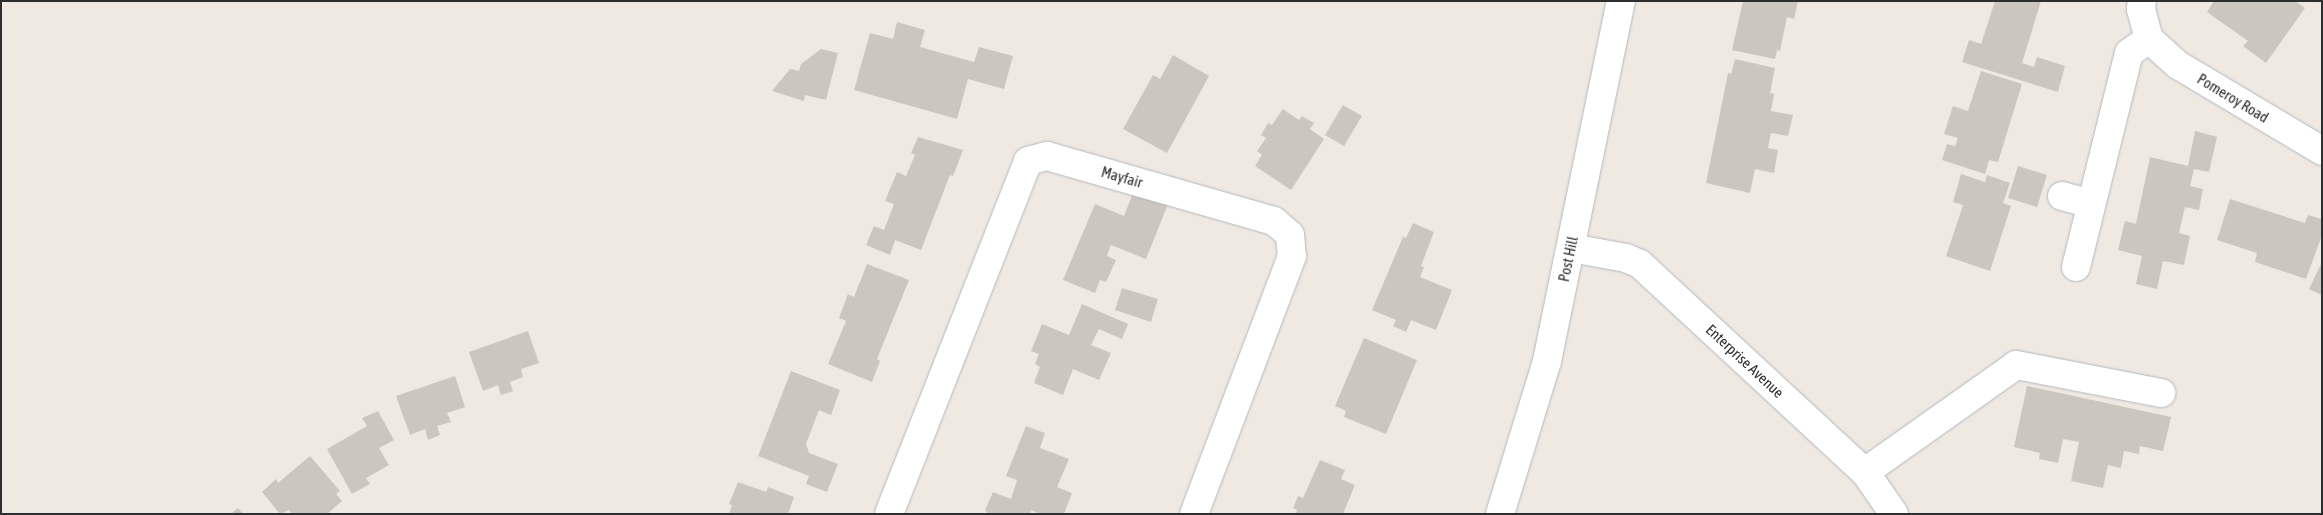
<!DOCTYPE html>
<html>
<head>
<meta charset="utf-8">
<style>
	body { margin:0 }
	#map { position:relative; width:2323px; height:515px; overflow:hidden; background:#efe9e1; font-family:"Asap Condensed",sans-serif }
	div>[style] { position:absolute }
	.building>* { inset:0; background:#cbc7bf }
	.roads { filter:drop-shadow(0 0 1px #b4b7c1) drop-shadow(0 0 1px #b4b7c1) }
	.minor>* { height:28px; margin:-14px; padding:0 14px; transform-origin:14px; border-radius:14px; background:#fff }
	span { translate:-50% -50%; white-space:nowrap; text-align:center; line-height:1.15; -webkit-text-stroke:4px #fff; paint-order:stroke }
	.street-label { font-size:15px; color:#2e2e2e }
	.frame { position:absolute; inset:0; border:2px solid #2e2e2e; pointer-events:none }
</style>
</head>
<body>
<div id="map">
	<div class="building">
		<div style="clip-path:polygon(1743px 1px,1798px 1px,1794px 19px,1787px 17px,1780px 51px,1777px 50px,1775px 59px,1732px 50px)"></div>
		<div style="clip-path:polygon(1995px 1px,2041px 1px,2022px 63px,2034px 67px,2037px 57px,2065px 66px,2058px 92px,1962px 62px,1969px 40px,1981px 44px)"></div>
		<div style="clip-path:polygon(2214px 1px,2295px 1px,2305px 8px,2266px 63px,2243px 46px,2248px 41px,2207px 12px)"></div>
		<div style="clip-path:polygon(897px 22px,925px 30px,920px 47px,974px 62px,979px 47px,1013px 56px,1004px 89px,968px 79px,957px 119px,854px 90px,870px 33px,893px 39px)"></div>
		<div style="clip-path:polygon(821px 49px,838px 53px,826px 100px,805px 95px,804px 101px,772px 91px,790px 69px,799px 71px,801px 64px)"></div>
		<div style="clip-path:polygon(1173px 55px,1209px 76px,1167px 153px,1123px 129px,1153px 75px,1160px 79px)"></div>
		<div style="clip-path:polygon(1735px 59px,1775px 68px,1770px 93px,1774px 94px,1771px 111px,1793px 115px,1788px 136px,1771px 133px,1768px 148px,1778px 150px,1774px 173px,1755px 169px,1750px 193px,1706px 183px,1728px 73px,1731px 74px)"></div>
		<div style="clip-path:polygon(1981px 71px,2022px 84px,1998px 162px,1989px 160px,1985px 174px,1942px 160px,1947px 144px,1955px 146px,1958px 138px,1944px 134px,1953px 106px,1968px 111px)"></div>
		<div style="clip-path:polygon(1343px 105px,1362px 116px,1344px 146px,1325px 135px)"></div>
		<div style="clip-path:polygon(1283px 109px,1299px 120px,1302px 116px,1314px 123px,1310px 129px,1324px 139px,1291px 190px,1255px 166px,1262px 155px,1257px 151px,1266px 138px,1261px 135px,1268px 123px,1272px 125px)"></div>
		<div style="clip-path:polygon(2195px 131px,2217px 137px,2209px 172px,2194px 169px,2190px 186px,2203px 189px,2199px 210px,2185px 207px,2179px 233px,2190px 236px,2184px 265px,2163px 261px,2157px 289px,2136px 284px,2142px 256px,2118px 250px,2125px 221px,2136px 224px,2150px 157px,2188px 166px)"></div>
		<div style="clip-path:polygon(918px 137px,963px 150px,953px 176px,950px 175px,921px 250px,895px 240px,890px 255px,866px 245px,874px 226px,884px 230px,894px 204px,885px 201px,897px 172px,906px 176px,915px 155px,911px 153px)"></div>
		<div style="clip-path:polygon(2018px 166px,2047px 175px,2037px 207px,2008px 198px)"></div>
		<div style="clip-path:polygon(1961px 174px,1985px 182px,1987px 175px,2010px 183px,2003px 203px,2011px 206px,1990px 271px,1946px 256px,1963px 205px,1953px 202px)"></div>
		<div style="clip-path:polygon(1134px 190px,1168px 204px,1146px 259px,1111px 245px,1107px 256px,1116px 260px,1106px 282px,1100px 280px,1095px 293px,1063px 280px,1095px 204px,1124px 216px)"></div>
		<div style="clip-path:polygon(2230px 199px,2305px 223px,2308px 215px,2322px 219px,2322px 235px,2306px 279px,2255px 262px,2257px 253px,2217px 240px)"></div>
		<div style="clip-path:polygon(1413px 223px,1434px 232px,1421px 266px,1424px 267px,1420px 277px,1452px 290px,1436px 330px,1411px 320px,1406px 332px,1393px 326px,1396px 320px,1372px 310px,1403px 237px,1406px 238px)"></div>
		<div style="clip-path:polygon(2322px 262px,2322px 295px,2309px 289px)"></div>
		<div style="clip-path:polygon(867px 264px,909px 280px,877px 359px,880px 361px,872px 382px,828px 364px,846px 321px,839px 318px,848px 294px,854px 297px)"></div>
		<div style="clip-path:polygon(1122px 288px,1158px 299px,1151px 322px,1115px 310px)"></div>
		<div style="clip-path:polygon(1082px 304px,1128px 324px,1122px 339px,1099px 329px,1091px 345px,1111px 353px,1099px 380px,1073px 369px,1063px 395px,1034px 383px,1040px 367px,1035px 364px,1039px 354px,1031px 351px,1042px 324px,1069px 335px)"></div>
		<div style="clip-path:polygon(528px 331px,539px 363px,521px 369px,523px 377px,510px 382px,513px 391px,501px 395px,498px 385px,483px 391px,469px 352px)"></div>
		<div style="clip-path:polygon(1364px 338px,1417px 360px,1386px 434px,1344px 417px,1346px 411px,1335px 406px)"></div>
		<div style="clip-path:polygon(791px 371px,840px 390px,831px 415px,819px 410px,806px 444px,809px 453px,838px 464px,827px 492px,806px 484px,809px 476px,758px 456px)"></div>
		<div style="clip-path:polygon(455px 376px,465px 407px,447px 413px,451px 422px,437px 426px,440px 435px,428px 440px,425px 429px,410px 435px,396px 396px)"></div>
		<div style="clip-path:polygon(2027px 386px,2171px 417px,2163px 451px,2140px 446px,2139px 454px,2124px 451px,2121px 468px,2108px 465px,2103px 488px,2071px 481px,2079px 442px,2063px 439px,2058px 463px,2039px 459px,2040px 453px,2014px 447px)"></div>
		<div style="clip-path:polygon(378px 411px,394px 440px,379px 448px,389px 465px,366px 478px,370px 484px,352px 494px,327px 449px,367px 426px,362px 418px)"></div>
		<div style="clip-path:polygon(1026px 426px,1045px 433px,1040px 448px,1069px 459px,1057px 487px,1072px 493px,1064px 514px,1040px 514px,1031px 510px,1030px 514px,988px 514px,985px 510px,993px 492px,1011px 499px,1017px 480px,1006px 476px)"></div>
		<div style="clip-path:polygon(310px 456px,340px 491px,336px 494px,342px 501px,327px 514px,292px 514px,289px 510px,280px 514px,262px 492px,276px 479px,278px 483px)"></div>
		<div style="clip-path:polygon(1320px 460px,1345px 470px,1341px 479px,1355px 485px,1343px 514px,1296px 514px,1297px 510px,1293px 508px,1298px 496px,1303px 498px)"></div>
		<div style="clip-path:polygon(738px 482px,766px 492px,768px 487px,794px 497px,788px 514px,729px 514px,732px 505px,729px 504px)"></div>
		<div style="clip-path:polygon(238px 508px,243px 514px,231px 514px)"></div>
	</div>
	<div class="roads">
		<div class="minor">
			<div style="left:2149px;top:39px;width:39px;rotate:42deg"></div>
			<div style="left:2178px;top:65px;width:168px;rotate:30.8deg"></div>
			<div style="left:2062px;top:196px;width:30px;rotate:15deg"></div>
			<div style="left:1571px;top:248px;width:56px;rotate:10.3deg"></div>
			<div style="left:1626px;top:258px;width:15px;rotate:23deg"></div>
			<div style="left:1640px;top:264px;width:306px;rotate:42.8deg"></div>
			<div style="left:1865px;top:472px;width:51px;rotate:55.4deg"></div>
			<div style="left:2076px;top:267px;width:220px;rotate:-76.1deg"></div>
			<div style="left:2129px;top:53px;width:24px;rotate:-35deg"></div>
			<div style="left:2149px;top:39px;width:31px;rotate:-105deg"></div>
			<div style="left:2141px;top:9px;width:8px;rotate:-83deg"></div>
			<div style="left:1865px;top:472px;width:185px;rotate:-35.3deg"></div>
			<div style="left:2016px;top:365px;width:148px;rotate:10.9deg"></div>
			<div style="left:889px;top:514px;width:379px;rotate:-68.5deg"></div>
			<div style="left:1028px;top:161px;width:20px;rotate:-15deg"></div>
			<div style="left:1047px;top:156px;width:236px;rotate:16deg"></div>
			<div style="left:1274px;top:221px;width:21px;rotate:41deg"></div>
			<div style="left:1290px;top:235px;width:21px;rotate:85deg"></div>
			<div style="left:1292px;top:256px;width:276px;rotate:110.8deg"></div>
			<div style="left:1500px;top:514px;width:160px;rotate:-72.9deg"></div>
			<div style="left:1547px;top:361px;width:368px;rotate:-78.4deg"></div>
		</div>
	</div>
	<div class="street-label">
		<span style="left:2233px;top:98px;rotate:31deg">Pomeroy Road</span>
		<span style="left:1122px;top:177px;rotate:16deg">Mayfair</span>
		<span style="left:1568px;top:259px;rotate:-78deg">Post Hill</span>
		<span style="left:1745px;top:361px;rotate:43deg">Enterprise Avenue</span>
	</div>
	<div class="frame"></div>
</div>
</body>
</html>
